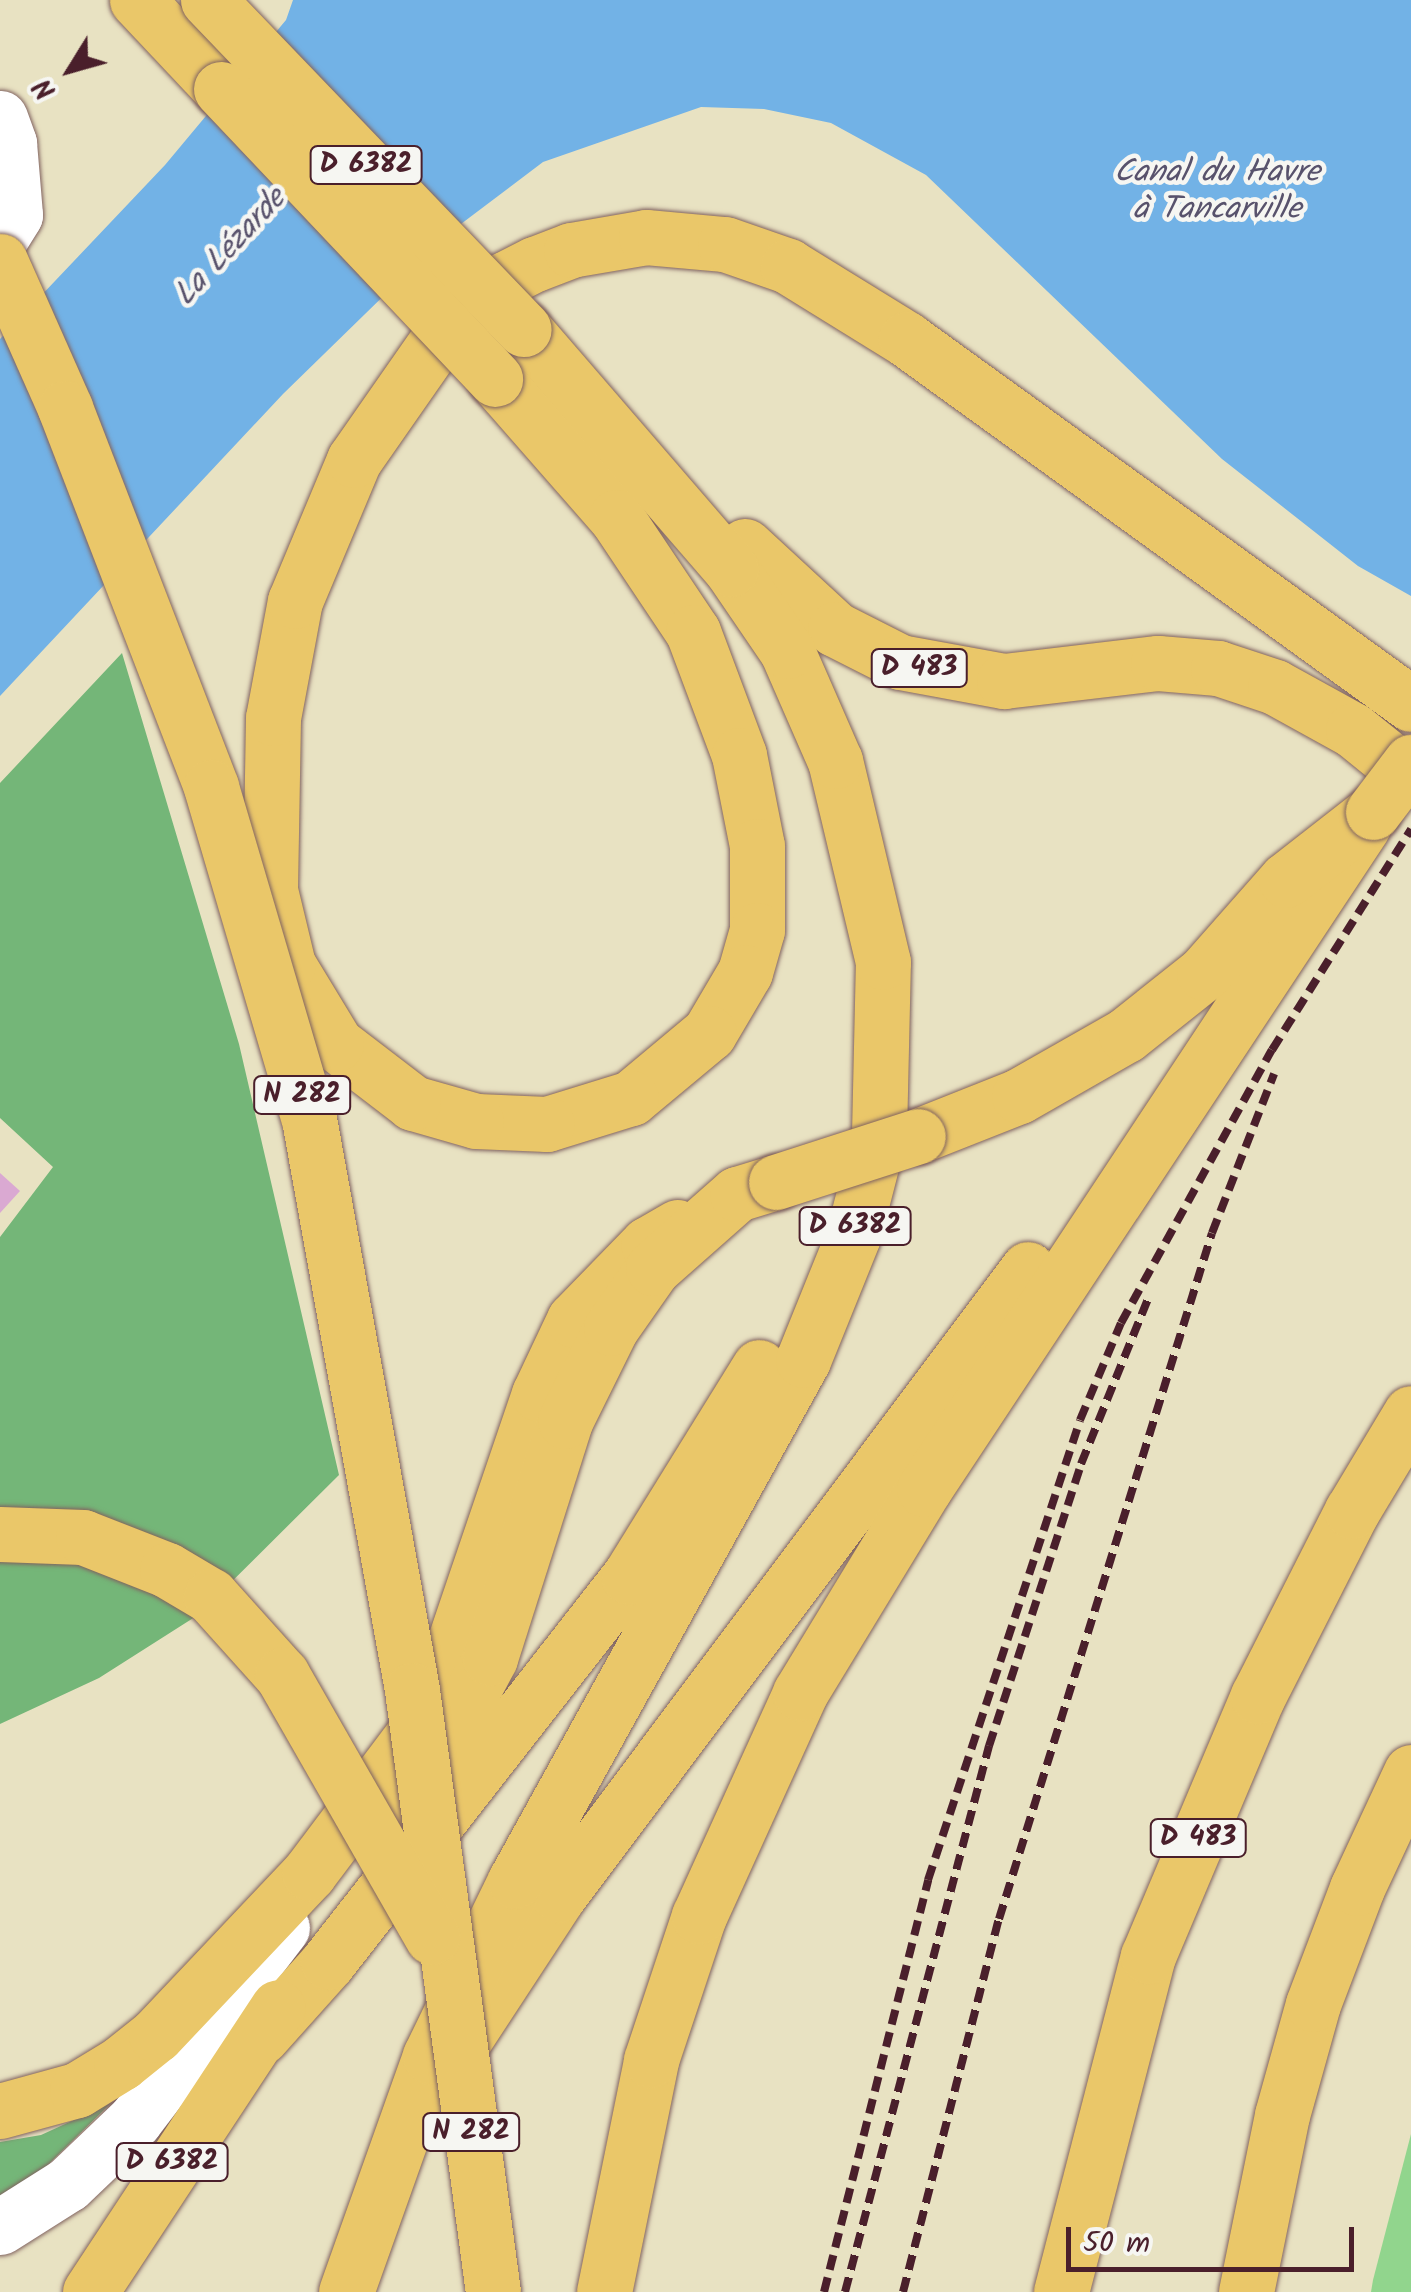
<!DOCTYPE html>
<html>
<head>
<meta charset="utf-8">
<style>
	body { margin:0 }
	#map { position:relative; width:1411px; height:2292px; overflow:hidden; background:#e8e2c2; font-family:Kalam,sans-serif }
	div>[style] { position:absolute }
	.green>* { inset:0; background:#91d58d }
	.forest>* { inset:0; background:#74b678 }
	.water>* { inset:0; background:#72b2e6 }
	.building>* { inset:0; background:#daa9d2 }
	.roads { filter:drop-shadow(0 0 2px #816360) drop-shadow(0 0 2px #816360) }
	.minor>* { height:55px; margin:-27.5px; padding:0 27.5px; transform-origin:27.5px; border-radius:27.5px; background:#fff }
	.major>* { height:55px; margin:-27.5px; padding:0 27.5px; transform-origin:27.5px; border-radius:27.5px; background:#eac769 }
	.highway>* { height:55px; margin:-27.5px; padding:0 27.5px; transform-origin:27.5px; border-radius:27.5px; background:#eac769 }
	.rail>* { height:8px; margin-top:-4px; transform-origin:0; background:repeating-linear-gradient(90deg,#4a1f2b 0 15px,transparent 0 23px) }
	.bridges { filter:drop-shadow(0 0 2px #816360) drop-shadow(0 0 2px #816360) }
	.major-bridge>* { height:55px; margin:-27.5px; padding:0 27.5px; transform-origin:27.5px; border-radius:27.5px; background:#eac769 }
	.highway-bridge>* { height:55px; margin:-27.5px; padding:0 27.5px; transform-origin:27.5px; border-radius:27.5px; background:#eac769 }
	span { translate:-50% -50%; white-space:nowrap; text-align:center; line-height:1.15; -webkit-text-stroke:9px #f6f6f2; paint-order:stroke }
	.shield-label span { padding:2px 8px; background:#f6f6f2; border:2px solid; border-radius:8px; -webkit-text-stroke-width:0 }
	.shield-label { font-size:28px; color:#4a1f2b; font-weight:700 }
	.water-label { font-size:32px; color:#58526c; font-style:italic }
	.north { position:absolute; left:20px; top:20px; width:100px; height:100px; -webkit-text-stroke:8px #f6f6f2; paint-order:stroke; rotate:233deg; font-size:28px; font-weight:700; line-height:40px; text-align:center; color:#4a1f2b }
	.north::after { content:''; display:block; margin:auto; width:35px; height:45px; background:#4a1f2b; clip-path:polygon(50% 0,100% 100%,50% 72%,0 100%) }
	.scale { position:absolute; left:1066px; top:2227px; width:288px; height:45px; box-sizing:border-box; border:5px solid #4a1f2b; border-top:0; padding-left:12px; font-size:30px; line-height:35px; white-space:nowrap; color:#4a1f2b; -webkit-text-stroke:8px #f6f6f2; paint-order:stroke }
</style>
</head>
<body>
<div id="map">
	<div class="green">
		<div style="clip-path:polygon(1411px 2134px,1411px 2292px,1371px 2292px,1373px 2280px)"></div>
	</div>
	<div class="forest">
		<div style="clip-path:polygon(122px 653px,239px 1044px,339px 1475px,198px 1615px,99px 1678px,0 1724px,0 1237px,53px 1167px,0 1118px,0 783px)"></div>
		<div style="clip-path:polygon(111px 2103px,16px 2196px,0 2203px,0 2142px,41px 2135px)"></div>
	</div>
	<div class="water">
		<div style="clip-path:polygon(293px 0,1411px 0,1411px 596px,1358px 566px,1222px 459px,926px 175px,831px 123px,764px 109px,701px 107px,543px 162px,445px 236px,283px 394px,0 696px,0 339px,165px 165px,286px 20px)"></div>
	</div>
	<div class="building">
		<div style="clip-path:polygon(0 1173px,20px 1191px,0 1213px)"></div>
	</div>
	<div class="roads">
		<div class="minor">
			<div style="left:0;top:118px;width:27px;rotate:70deg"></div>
			<div style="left:9px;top:143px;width:72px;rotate:85.2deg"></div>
			<div style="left:15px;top:215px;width:28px;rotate:122deg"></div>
			<div style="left:0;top:2227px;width:80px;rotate:-32.3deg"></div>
			<div style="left:68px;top:2184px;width:93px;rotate:-43.7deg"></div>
			<div style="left:135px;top:2120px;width:242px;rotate:-52.6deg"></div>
		</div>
		<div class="major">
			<div style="left:443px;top:2072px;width:212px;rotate:-56.8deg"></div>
			<div style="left:559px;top:1895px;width:782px;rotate:-53.16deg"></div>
			<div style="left:0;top:2111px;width:80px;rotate:-15.3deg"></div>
			<div style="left:77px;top:2090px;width:52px;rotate:-31.5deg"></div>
			<div style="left:121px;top:2063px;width:45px;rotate:-38.7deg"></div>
			<div style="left:156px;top:2035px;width:223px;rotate:-46.6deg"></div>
			<div style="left:309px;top:1873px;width:203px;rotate:-53deg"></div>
			<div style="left:431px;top:1711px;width:335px;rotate:-71.2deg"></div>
			<div style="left:539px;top:1394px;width:82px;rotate:-64.7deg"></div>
			<div style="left:574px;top:1320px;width:106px;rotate:-45.8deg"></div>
			<div style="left:648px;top:1244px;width:34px;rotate:-30deg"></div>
			<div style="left:604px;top:2292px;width:237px;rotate:-78.5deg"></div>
			<div style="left:651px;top:2060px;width:152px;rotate:-71.6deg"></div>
			<div style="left:699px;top:1916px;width:245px;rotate:-65.6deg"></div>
			<div style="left:800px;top:1693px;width:239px;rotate:-58.7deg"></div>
			<div style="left:924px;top:1489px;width:795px;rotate:-56.49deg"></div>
		</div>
		<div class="highway">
			<div style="left:137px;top:0;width:122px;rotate:46.7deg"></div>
			<div style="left:495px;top:379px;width:184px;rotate:48.8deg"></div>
			<div style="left:616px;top:517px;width:138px;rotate:56.2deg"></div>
			<div style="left:693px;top:632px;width:131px;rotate:69.5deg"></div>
			<div style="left:739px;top:755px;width:93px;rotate:78.8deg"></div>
			<div style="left:757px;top:846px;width:84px;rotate:90deg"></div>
			<div style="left:757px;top:930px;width:44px;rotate:105.9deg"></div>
			<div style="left:745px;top:972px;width:71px;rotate:120.5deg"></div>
			<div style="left:709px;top:1033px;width:102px;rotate:140.2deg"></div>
			<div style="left:631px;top:1098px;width:88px;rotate:162.8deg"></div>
			<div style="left:547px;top:1124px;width:71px;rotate:-177.6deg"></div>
			<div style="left:476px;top:1121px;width:66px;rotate:-164.1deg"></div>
			<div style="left:413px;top:1103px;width:97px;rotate:-142.5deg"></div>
			<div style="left:336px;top:1044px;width:92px;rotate:-121.3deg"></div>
			<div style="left:288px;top:965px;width:77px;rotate:-103.5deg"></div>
			<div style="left:270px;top:890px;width:172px;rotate:-89deg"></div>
			<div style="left:273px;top:718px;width:119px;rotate:-79.4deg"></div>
			<div style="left:295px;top:601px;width:153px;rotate:-67.3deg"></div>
			<div style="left:354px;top:460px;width:149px;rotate:-55.1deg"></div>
			<div style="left:439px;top:338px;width:89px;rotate:-41.8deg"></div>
			<div style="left:505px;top:279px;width:34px;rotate:-27deg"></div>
			<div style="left:535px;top:264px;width:39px;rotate:-21deg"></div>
			<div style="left:571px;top:250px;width:76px;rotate:-9.8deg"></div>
			<div style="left:646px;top:237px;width:79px;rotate:5.1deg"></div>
			<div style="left:725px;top:244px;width:67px;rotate:19.2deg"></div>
			<div style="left:788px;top:266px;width:139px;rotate:31.7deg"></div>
			<div style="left:906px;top:339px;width:623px;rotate:35.86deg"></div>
			<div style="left:745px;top:546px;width:122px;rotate:42.7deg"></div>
			<div style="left:835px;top:629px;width:73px;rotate:26.9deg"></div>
			<div style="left:900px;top:662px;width:106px;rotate:10.4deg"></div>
			<div style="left:1004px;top:681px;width:155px;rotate:-6.7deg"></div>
			<div style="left:1158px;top:663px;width:60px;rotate:4.8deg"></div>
			<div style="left:1218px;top:668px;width:60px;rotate:18.4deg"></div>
			<div style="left:1275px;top:687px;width:89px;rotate:28.9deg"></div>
			<div style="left:1353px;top:730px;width:75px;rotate:39deg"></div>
			<div style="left:918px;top:1136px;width:109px;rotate:-21.6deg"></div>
			<div style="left:1019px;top:1096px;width:123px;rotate:-29.7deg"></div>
			<div style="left:1126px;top:1035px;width:100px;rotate:-38.5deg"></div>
			<div style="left:1204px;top:973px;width:124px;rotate:-48.6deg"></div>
			<div style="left:1286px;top:880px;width:110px;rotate:-38deg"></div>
			<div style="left:409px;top:1811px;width:173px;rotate:-62.1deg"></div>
			<div style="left:490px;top:1658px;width:249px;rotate:-72.4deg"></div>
			<div style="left:565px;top:1421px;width:104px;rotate:-63.7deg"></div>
			<div style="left:611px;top:1328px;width:73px;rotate:-55deg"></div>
			<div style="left:653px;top:1268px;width:112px;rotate:-41.4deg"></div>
			<div style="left:737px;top:1194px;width:41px;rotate:-17.1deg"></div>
			<div style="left:261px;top:2037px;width:101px;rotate:-48.2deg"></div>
			<div style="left:328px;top:1962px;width:489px;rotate:-52deg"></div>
			<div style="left:629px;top:1577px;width:247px;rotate:-58.2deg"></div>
			<div style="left:90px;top:2292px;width:341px;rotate:-56.6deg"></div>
			<div style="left:346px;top:2292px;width:251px;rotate:-70.4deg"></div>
			<div style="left:430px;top:2056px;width:195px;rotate:-64.1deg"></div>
			<div style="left:515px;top:1881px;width:595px;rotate:-61.07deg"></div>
			<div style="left:803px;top:1360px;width:134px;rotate:-68deg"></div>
			<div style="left:853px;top:1236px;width:104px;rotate:-75.6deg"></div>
			<div style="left:879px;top:1135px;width:173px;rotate:-88.7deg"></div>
			<div style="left:883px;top:962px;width:207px;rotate:-103.4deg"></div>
			<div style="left:835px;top:761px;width:120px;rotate:-113.6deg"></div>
			<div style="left:787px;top:651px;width:99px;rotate:-124.3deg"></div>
			<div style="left:731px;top:569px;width:317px;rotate:-130.8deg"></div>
			<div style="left:1061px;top:2292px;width:347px;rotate:-75.5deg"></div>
			<div style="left:1148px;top:1956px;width:282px;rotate:-67.1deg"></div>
			<div style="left:1258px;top:1696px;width:208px;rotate:-63.1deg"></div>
			<div style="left:1352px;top:1511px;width:114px;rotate:-59deg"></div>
			<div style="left:1246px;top:2292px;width:181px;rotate:-78.5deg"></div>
			<div style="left:1282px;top:2115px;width:115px;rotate:-74.4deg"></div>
			<div style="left:1313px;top:2004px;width:124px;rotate:-69.2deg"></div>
			<div style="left:1357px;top:1888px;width:128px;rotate:-65deg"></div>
		</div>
	</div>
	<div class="rail">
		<div style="left:824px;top:2292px;width:425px;rotate:-75.8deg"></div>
		<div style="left:928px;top:1880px;width:484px;rotate:-71.7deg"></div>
		<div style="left:1080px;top:1420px;width:105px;rotate:-67.1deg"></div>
		<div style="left:1121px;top:1323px;width:312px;rotate:-61.1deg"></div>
		<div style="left:1272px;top:1050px;width:261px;rotate:-57.8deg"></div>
		<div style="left:845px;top:2292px;width:565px;rotate:-75.23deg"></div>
		<div style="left:989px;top:1746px;width:297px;rotate:-71.9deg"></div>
		<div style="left:1081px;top:1464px;width:178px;rotate:-67.9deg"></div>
		<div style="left:903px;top:2292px;width:385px;rotate:-75.6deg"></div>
		<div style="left:999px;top:1919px;width:718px;rotate:-72.75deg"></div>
		<div style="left:1212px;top:1233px;width:171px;rotate:-68.7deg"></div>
	</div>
	<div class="bridges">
		<div class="major-bridge">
			<div style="left:0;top:261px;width:161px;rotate:66.1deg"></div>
			<div style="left:65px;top:408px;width:406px;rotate:68.9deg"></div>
			<div style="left:211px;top:787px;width:346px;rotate:73.6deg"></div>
			<div style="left:309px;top:1119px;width:580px;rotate:79.77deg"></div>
			<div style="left:412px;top:1690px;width:607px;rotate:82.34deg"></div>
			<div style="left:1373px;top:812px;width:63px;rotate:-52.8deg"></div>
			<div style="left:0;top:1534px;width:83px;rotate:2.1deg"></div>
			<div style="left:83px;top:1537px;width:90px;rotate:21.4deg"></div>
			<div style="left:167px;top:1570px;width:51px;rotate:30.6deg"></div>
			<div style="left:211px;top:1596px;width:106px;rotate:48.1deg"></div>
			<div style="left:282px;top:1675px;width:302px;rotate:60.2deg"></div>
		</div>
		<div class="highway-bridge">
			<div style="left:208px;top:0;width:456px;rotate:46.2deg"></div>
			<div style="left:221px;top:89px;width:399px;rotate:46.6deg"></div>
			<div style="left:776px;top:1182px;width:149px;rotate:-17.9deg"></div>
		</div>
	</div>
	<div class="shield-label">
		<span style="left:366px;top:165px">D 6382</span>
		<span style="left:919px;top:668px">D 483</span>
		<span style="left:302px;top:1095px">N 282</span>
		<span style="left:855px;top:1226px">D 6382</span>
		<span style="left:1198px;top:1838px">D 483</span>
		<span style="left:471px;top:2132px">N 282</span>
		<span style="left:172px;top:2162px">D 6382</span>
	</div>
	<div class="water-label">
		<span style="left:1217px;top:192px">Canal du Havre<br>à Tancarville</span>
		<span style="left:231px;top:248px;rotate:-47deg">La Lézarde</span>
	</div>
	<div class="north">N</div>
	<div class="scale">50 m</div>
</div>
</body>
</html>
